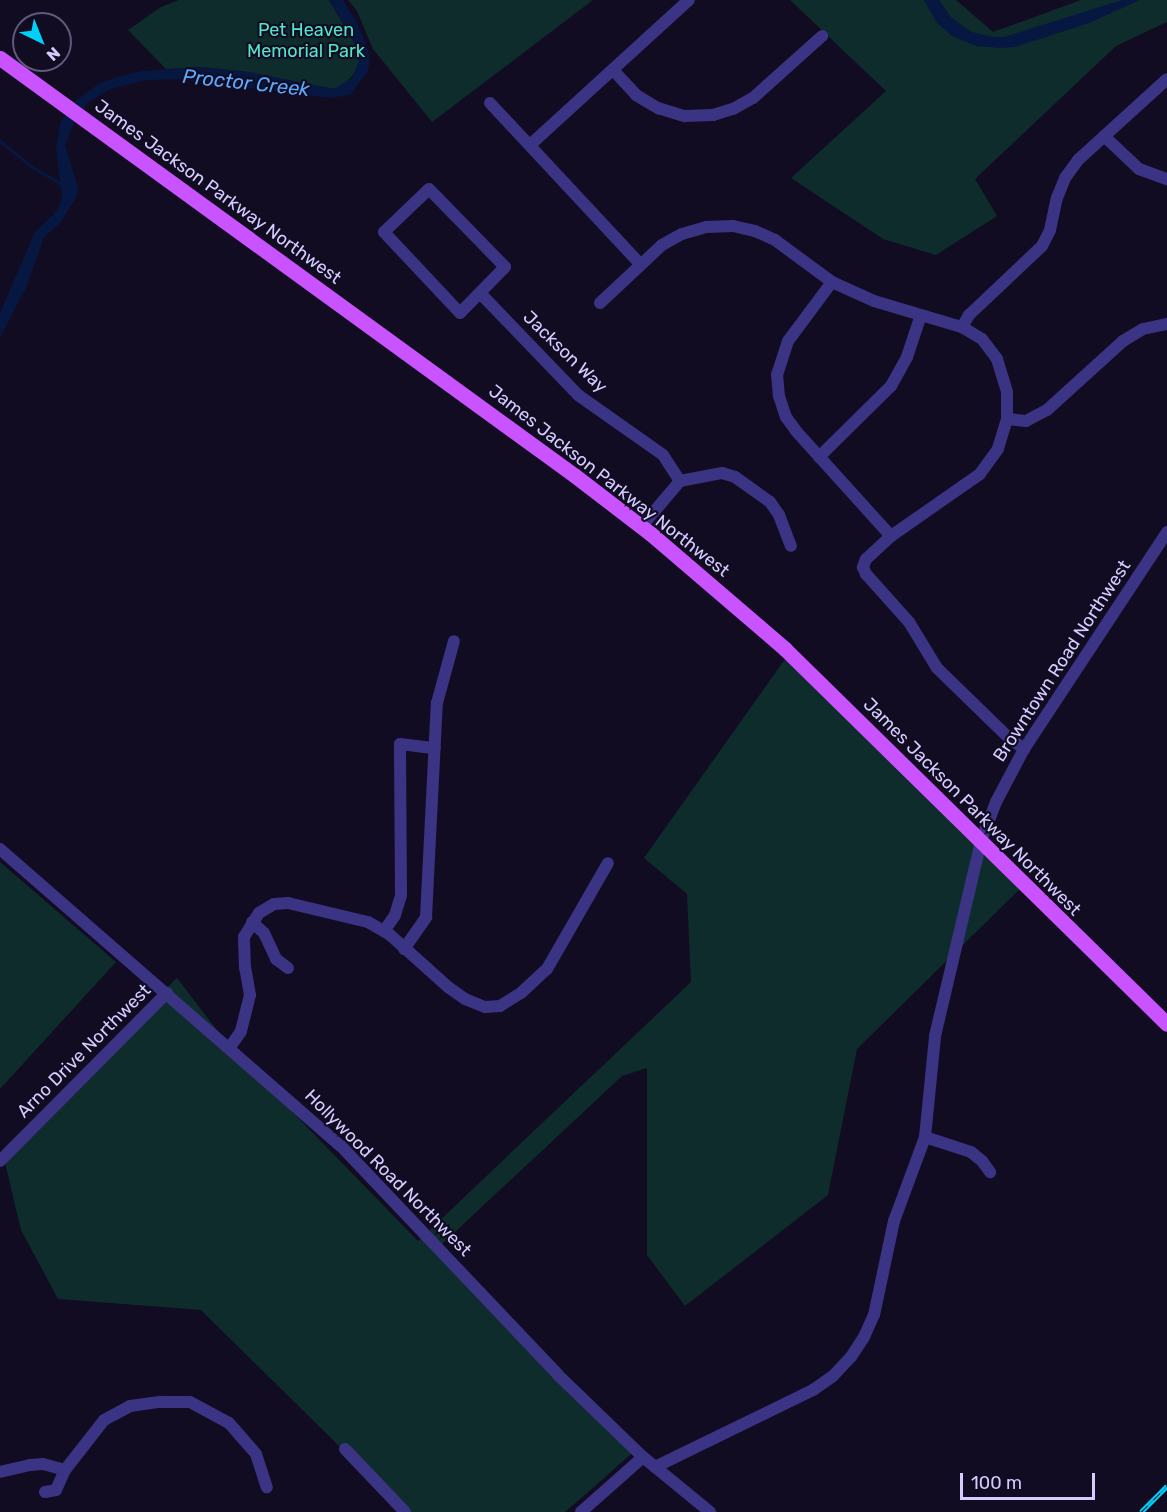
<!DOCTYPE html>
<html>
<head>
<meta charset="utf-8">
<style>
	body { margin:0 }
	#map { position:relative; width:1167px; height:1512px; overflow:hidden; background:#110c22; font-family:Rubik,sans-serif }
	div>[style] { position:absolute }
	.green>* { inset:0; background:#0e2c2c }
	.water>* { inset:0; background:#061841 }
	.stream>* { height:3px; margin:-1.5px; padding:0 1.5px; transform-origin:1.5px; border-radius:1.5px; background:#061841 }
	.minor>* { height:12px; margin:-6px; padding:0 6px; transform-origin:6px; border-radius:6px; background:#3b3384 }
	.major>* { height:15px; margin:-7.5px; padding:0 7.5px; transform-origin:7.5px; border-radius:7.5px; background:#c954ff }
	.rail>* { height:5px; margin-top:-2.5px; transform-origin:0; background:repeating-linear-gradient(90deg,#110c22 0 9px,#00d0f8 0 18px); box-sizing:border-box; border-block:2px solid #00d0f8 }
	span { translate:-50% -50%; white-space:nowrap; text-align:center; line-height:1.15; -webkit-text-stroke:4.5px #110c22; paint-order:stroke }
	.park-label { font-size:18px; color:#50e7ca }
	.street-label { font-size:18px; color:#d5cdff }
	.water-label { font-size:20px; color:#5ba9ff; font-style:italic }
	.north { position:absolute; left:12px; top:12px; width:60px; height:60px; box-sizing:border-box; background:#110c22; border:2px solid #5f597a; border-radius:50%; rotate:137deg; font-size:16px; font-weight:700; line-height:24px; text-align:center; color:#d5cdff }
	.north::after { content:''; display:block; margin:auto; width:21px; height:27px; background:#00d0f8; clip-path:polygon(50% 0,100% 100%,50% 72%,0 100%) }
	.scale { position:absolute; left:960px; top:1473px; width:135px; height:27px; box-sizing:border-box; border:3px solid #d5cdff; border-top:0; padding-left:8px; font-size:18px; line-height:21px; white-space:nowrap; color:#d5cdff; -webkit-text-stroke:4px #110c22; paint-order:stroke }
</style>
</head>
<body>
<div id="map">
	<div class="green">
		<div style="clip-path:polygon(179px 0,329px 0,354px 42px,359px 61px,357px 70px,346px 83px,334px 89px,248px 72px,202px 67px,166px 69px,128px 30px,161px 7px)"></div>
		<div style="clip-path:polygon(348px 0,593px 0,432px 122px,373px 49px,357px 11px)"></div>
		<div style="clip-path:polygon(790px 0,956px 0,993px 32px,1081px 0,1167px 0,1167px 22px,1116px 46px,975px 179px,997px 216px,936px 255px,883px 239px,791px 178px,886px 91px)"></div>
		<div style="clip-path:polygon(790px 652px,1027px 882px,857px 1049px,828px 1195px,685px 1306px,647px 1255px,647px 1068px,622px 1076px,441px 1245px,487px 1298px,640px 1446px,594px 1487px,565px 1512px,406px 1512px,201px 1310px,58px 1299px,21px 1230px,2px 1150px,177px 978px,233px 1051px,418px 1241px,691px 982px,687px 894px,644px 858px)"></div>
		<div style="clip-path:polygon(0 862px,116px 962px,0 1089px)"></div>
	</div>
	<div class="water">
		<div style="clip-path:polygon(329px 0,343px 0,357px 23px,368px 49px,370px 62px,367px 73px,350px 95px,329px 98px,179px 79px,146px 80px,110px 89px,88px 103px,76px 118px,65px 145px,78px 188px,76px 198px,60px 223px,44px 237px,26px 288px,0 337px,0 313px,35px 232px,54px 214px,61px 203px,62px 196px,56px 148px,61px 121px,75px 101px,100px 83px,121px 76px,141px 71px,202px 67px,248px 72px,334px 89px,352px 78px,359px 61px,354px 42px)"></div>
		<div style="clip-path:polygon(924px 0,939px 0,951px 17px,964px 27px,972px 32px,994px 37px,1004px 37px,1122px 0,1140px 0,1089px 23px,1015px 47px,1000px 48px,976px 46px,952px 36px,937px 23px)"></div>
	</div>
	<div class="stream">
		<div style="left:0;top:141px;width:41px;rotate:39.1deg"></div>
		<div style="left:32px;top:167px;width:34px;rotate:30deg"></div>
	</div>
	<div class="minor">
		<div style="left:613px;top:70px;width:34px;rotate:47deg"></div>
		<div style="left:636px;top:95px;width:26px;rotate:31deg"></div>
		<div style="left:658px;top:108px;width:28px;rotate:17deg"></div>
		<div style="left:685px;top:116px;width:28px;rotate:-2deg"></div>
		<div style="left:713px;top:115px;width:21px;rotate:-17deg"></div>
		<div style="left:733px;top:109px;width:23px;rotate:-29deg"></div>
		<div style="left:753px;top:98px;width:93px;rotate:-41.9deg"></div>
		<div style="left:490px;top:103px;width:220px;rotate:47deg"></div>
		<div style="left:1104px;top:136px;width:48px;rotate:43.3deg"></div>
		<div style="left:1139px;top:169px;width:30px;rotate:20deg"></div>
		<div style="left:530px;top:145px;width:215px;rotate:-42.4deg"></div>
		<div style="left:429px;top:189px;width:109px;rotate:45.7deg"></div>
		<div style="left:505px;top:267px;width:64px;rotate:134.4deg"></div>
		<div style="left:460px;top:313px;width:111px;rotate:-133.2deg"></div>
		<div style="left:384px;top:232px;width:62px;rotate:-43.7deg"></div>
		<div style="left:832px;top:282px;width:74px;rotate:126.7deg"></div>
		<div style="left:788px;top:341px;width:35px;rotate:108deg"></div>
		<div style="left:777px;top:374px;width:22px;rotate:85deg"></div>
		<div style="left:779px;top:396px;width:22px;rotate:72deg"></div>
		<div style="left:786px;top:417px;width:17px;rotate:54deg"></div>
		<div style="left:796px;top:431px;width:142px;rotate:47.9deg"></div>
		<div style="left:480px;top:293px;width:141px;rotate:46.1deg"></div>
		<div style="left:578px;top:395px;width:104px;rotate:35.2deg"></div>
		<div style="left:663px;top:455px;width:31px;rotate:57deg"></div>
		<div style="left:600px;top:303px;width:85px;rotate:-43.1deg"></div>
		<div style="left:662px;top:245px;width:23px;rotate:-29deg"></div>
		<div style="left:682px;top:234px;width:26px;rotate:-16deg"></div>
		<div style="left:707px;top:227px;width:26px;rotate:-2deg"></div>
		<div style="left:733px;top:226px;width:23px;rotate:13deg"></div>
		<div style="left:755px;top:231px;width:22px;rotate:24deg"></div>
		<div style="left:775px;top:240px;width:71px;rotate:36.4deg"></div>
		<div style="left:832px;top:282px;width:46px;rotate:24.3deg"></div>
		<div style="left:874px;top:301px;width:92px;rotate:16.5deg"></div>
		<div style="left:962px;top:327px;width:23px;rotate:31deg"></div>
		<div style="left:982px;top:339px;width:25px;rotate:53deg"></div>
		<div style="left:997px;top:359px;width:34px;rotate:73deg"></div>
		<div style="left:1007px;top:392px;width:27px;rotate:90deg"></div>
		<div style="left:1007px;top:419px;width:31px;rotate:107deg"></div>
		<div style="left:998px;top:449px;width:31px;rotate:126deg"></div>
		<div style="left:980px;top:474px;width:108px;rotate:145.1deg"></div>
		<div style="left:891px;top:536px;width:34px;rotate:137deg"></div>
		<div style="left:866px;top:559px;width:9px;rotate:111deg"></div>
		<div style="left:863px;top:567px;width:8px;rotate:67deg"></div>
		<div style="left:866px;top:574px;width:64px;rotate:48.1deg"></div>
		<div style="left:909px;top:622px;width:54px;rotate:58.7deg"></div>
		<div style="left:937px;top:668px;width:100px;rotate:44.2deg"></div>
		<div style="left:1009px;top:738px;width:19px;rotate:36deg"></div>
		<div style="left:962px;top:327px;width:14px;rotate:-60deg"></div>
		<div style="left:969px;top:315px;width:100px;rotate:-43.4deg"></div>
		<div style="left:1042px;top:246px;width:18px;rotate:-63deg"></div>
		<div style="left:1050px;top:230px;width:33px;rotate:-78deg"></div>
		<div style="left:1057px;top:198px;width:22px;rotate:-68deg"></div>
		<div style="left:1065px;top:178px;width:22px;rotate:-54deg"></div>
		<div style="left:1078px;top:160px;width:120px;rotate:-42.3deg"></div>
		<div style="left:1007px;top:419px;width:19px;rotate:6deg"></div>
		<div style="left:1026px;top:421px;width:24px;rotate:-28deg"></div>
		<div style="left:1047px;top:410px;width:103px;rotate:-42.2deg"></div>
		<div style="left:1123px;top:341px;width:23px;rotate:-31deg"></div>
		<div style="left:1143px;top:329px;width:25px;rotate:-12deg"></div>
		<div style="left:819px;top:457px;width:101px;rotate:-44.6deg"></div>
		<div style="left:891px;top:386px;width:33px;rotate:-61deg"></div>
		<div style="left:907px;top:357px;width:44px;rotate:-71.6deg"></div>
		<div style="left:642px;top:526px;width:59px;rotate:-49.8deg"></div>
		<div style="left:680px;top:481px;width:43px;rotate:-10.8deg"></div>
		<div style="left:722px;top:473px;width:14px;rotate:17deg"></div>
		<div style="left:735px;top:477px;width:43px;rotate:35.5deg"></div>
		<div style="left:770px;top:502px;width:16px;rotate:55deg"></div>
		<div style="left:779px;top:515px;width:33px;rotate:69deg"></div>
		<div style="left:0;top:849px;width:452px;rotate:41.1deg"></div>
		<div style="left:341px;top:1146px;width:315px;rotate:46.5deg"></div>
		<div style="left:558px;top:1375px;width:118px;rotate:44deg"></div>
		<div style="left:643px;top:1457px;width:87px;rotate:39.4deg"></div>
		<div style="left:252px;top:922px;width:16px;rotate:43deg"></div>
		<div style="left:264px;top:933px;width:29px;rotate:65deg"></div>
		<div style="left:276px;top:959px;width:15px;rotate:37deg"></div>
		<div style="left:384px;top:931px;width:19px;rotate:-55deg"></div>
		<div style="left:395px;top:915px;width:21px;rotate:-73deg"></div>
		<div style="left:401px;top:895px;width:151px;rotate:-90.4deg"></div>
		<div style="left:400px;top:744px;width:35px;rotate:7deg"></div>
		<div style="left:404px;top:949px;width:39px;rotate:-55deg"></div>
		<div style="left:426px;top:917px;width:214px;rotate:-87.1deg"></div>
		<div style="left:437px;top:703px;width:64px;rotate:-74.7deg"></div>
		<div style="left:230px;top:1047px;width:19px;rotate:-55deg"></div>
		<div style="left:241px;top:1031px;width:37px;rotate:-76deg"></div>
		<div style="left:250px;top:995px;width:27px;rotate:-100deg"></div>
		<div style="left:245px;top:968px;width:31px;rotate:-92deg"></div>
		<div style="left:244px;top:937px;width:28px;rotate:-58deg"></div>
		<div style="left:259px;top:913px;width:17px;rotate:-31deg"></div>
		<div style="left:274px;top:904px;width:14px;rotate:-4deg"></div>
		<div style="left:288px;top:903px;width:82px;rotate:13.4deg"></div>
		<div style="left:368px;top:922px;width:24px;rotate:30deg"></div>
		<div style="left:389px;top:934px;width:79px;rotate:41.9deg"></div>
		<div style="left:448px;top:987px;width:21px;rotate:35deg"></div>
		<div style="left:465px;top:999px;width:22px;rotate:22deg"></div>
		<div style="left:485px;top:1007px;width:15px;rotate:-4deg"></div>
		<div style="left:500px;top:1006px;width:26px;rotate:-32deg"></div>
		<div style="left:522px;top:992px;width:34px;rotate:-43deg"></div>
		<div style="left:547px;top:969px;width:122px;rotate:-60.1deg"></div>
		<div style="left:925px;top:1137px;width:48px;rotate:18.1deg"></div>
		<div style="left:971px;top:1152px;width:14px;rotate:39deg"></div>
		<div style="left:982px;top:1161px;width:14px;rotate:54deg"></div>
		<div style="left:0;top:1161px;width:237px;rotate:-45.2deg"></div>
		<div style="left:345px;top:1449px;width:87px;rotate:46.4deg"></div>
		<div style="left:655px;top:1467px;width:176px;rotate:-26deg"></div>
		<div style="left:813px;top:1390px;width:24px;rotate:-35deg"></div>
		<div style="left:833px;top:1376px;width:26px;rotate:-47deg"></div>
		<div style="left:851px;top:1357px;width:24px;rotate:-57deg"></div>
		<div style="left:864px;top:1337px;width:24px;rotate:-66deg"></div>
		<div style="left:874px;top:1315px;width:96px;rotate:-78deg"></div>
		<div style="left:894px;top:1221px;width:90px;rotate:-69.7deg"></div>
		<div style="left:925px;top:1137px;width:101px;rotate:-84.3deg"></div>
		<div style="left:935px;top:1036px;width:200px;rotate:-76.7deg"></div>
		<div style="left:981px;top:841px;width:42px;rotate:-69deg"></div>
		<div style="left:996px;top:802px;width:60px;rotate:-62.2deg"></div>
		<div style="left:1024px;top:749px;width:260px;rotate:-56.6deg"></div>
		<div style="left:0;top:1472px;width:31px;rotate:-13deg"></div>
		<div style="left:30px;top:1465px;width:13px;rotate:-4deg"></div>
		<div style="left:43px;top:1464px;width:23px;rotate:15deg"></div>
		<div style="left:45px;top:1492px;width:11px;rotate:-10deg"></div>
		<div style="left:56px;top:1490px;width:22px;rotate:-66deg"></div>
		<div style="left:65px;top:1470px;width:63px;rotate:-52deg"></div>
		<div style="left:104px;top:1420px;width:30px;rotate:-28deg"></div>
		<div style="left:130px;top:1406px;width:30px;rotate:-8deg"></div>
		<div style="left:160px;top:1402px;width:30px"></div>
		<div style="left:190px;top:1402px;width:44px;rotate:28.3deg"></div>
		<div style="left:229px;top:1423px;width:41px;rotate:48.9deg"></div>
		<div style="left:256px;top:1454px;width:35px;rotate:72deg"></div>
		<div style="left:581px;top:1512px;width:83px;rotate:-41.6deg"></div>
	</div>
	<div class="major">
		<div style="left:0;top:58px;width:709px;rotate:36deg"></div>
		<div style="left:574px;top:475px;width:97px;rotate:37.5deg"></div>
		<div style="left:651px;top:534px;width:177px;rotate:40.6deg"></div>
		<div style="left:785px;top:649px;width:535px;rotate:44.47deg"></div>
	</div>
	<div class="rail">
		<div style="left:1141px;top:1512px;width:37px;rotate:-45deg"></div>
	</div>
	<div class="park-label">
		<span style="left:306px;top:41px">Pet Heaven<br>Memorial Park</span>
	</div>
	<div class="street-label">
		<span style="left:218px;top:192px;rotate:36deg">James Jackson Parkway Northwest</span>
		<span style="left:565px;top:352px;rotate:44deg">Jackson Way</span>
		<span style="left:609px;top:481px;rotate:38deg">James Jackson Parkway Northwest</span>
		<span style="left:1062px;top:661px;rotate:-57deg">Browntown Road Northwest</span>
		<span style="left:972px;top:807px;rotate:45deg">James Jackson Parkway Northwest</span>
		<span style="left:84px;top:1051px;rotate:-45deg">Arno Drive Northwest</span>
		<span style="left:388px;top:1173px;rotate:45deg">Hollywood Road Northwest</span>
	</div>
	<div class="water-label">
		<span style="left:246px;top:83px;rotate:6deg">Proctor Creek</span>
	</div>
	<div class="north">N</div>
	<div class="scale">100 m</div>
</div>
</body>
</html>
